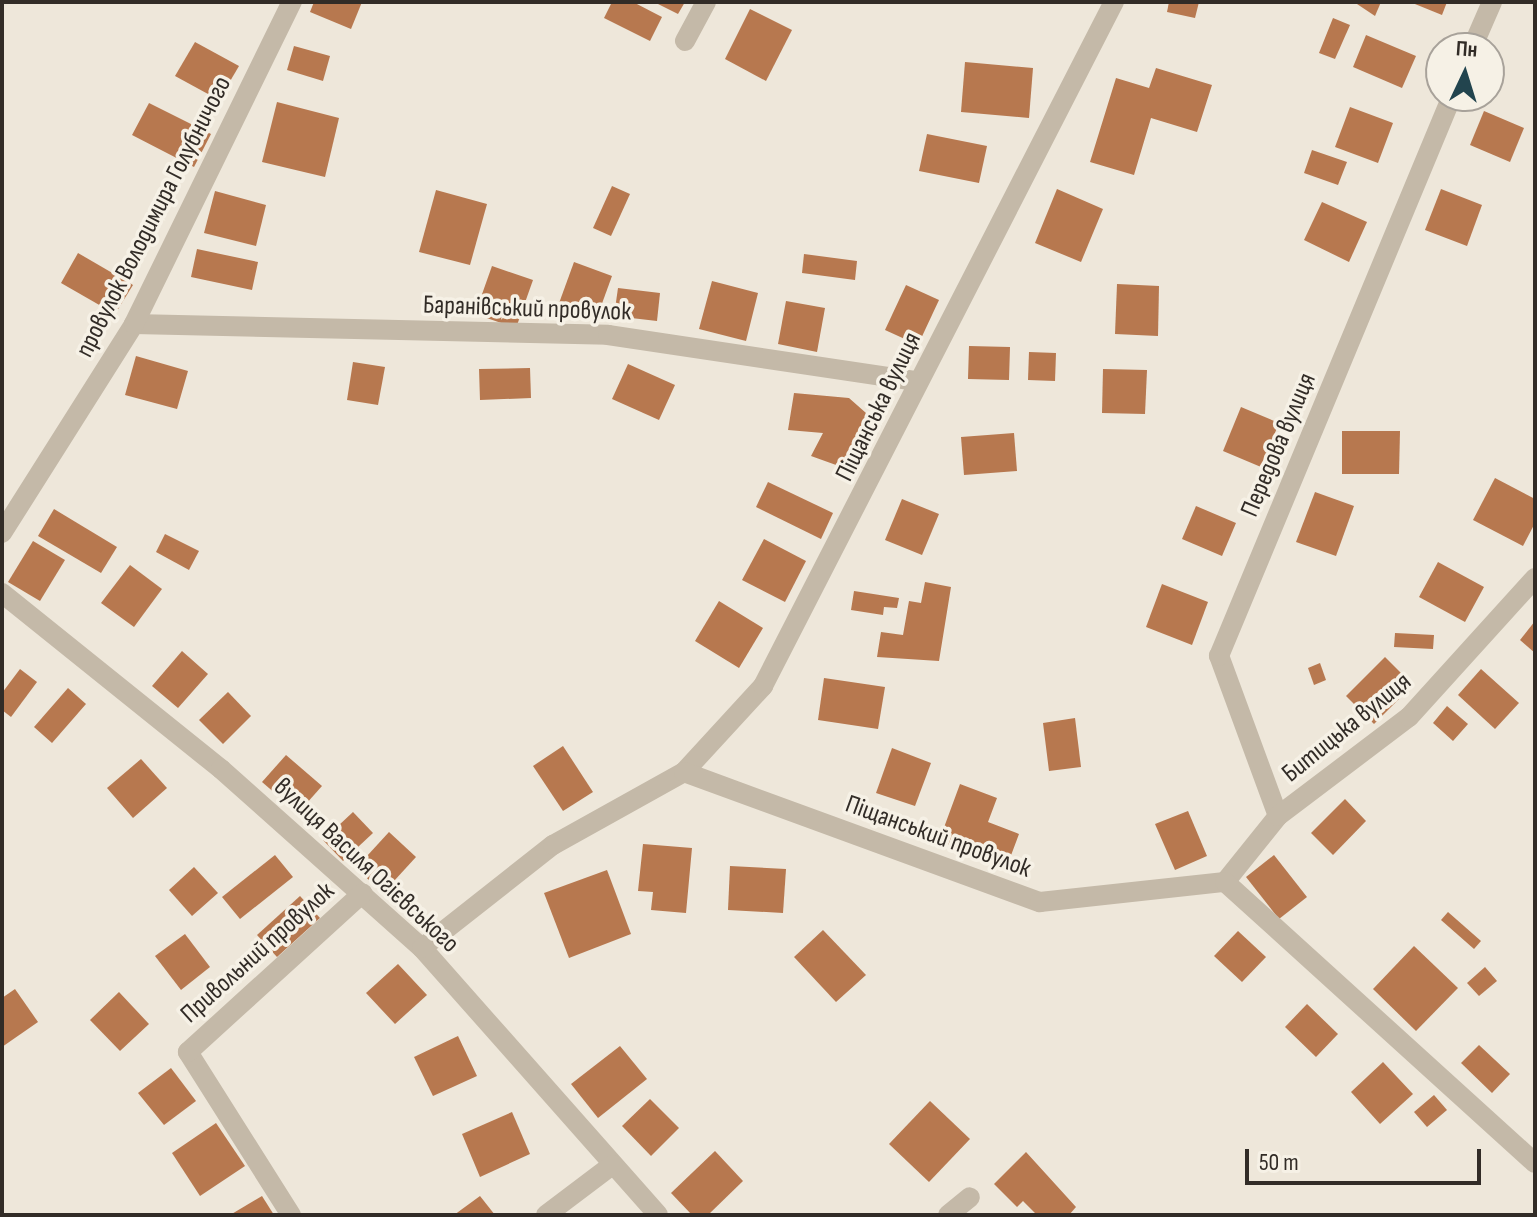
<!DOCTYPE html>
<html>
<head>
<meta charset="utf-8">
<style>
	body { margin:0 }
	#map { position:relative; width:1537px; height:1217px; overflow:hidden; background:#eee7da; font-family:"Sofia Sans Condensed",sans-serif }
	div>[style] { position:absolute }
	.building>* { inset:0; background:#b7784f }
	.minor>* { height:20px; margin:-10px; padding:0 10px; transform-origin:10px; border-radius:10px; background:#c4b9a8 }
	span { translate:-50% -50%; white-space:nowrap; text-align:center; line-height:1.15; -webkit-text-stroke:7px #f6f1e6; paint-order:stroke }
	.street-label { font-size:26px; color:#322c27 }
	.frame { position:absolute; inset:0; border:4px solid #322c27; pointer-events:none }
	.north { position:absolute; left:1425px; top:32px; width:80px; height:80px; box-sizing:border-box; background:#f6f1e6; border:2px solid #a8a29a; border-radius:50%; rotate:4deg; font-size:22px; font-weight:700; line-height:32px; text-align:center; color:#322c27 }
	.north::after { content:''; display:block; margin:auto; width:28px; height:36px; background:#22444e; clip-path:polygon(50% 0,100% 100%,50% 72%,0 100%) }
	.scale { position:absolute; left:1245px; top:1149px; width:236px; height:36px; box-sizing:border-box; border:4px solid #322c27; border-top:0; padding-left:10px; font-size:24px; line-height:28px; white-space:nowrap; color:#322c27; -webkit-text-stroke:6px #f6f1e6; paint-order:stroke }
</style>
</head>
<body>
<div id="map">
	<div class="building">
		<div style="clip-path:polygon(314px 2px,362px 2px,351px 29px,310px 12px)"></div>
		<div style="clip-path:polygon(612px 2px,633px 2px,662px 17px,650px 41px,604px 18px)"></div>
		<div style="clip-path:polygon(654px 2px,685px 2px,678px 14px)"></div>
		<div style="clip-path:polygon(1169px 2px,1199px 2px,1195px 18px,1167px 12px)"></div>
		<div style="clip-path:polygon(1354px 2px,1381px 2px,1375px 16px)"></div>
		<div style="clip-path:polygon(1410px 2px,1447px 2px,1442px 15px)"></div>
		<div style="clip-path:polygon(750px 9px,792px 30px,766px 81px,725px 59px)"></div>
		<div style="clip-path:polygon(1333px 18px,1350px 25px,1335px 59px,1319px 53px)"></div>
		<div style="clip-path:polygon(1366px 35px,1416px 56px,1402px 88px,1353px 67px)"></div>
		<div style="clip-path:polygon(195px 42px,239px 66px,219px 100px,175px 76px)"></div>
		<div style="clip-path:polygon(294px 46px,330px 56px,323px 81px,287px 70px)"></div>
		<div style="clip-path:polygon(965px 62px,1033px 68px,1029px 118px,961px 112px)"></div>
		<div style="clip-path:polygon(1156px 68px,1212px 85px,1197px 132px,1151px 118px,1134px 175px,1090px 162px,1116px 78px,1149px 88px)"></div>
		<div style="clip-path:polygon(277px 102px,339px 118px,325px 177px,262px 162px)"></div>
		<div style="clip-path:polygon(149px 103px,211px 134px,194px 167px,132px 135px)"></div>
		<div style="clip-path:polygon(1350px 107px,1393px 123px,1378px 163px,1335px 147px)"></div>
		<div style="clip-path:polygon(1484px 111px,1524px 128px,1510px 162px,1470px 145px)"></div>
		<div style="clip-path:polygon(927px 134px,987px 146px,979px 183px,919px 171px)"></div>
		<div style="clip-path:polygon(1312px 150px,1347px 162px,1338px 185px,1304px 173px)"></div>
		<div style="clip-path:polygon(612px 186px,630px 194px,611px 236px,593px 228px)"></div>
		<div style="clip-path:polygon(1057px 189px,1103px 209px,1081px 262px,1035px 243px)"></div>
		<div style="clip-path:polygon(1441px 189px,1482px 205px,1467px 246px,1425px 230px)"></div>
		<div style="clip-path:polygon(436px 190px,487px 204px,470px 265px,419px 252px)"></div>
		<div style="clip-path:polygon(215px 191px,266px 205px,256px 246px,204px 233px)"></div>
		<div style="clip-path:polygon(1322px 202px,1367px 222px,1349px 262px,1304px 240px)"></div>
		<div style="clip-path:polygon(197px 249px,258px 262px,252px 290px,191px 277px)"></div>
		<div style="clip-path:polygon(78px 253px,133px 285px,115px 314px,61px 283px)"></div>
		<div style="clip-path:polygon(804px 254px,857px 261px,855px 280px,802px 273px)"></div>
		<div style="clip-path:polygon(574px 262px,612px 276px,596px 320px,558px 306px)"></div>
		<div style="clip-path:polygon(492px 266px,533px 280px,516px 328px,475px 314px)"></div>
		<div style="clip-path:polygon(712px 281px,758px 293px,746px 341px,699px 329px)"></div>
		<div style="clip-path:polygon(1117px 284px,1159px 286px,1158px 336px,1115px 334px)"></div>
		<div style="clip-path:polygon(906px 285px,939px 300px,918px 345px,885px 330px)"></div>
		<div style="clip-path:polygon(618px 288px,660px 293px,657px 321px,614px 316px)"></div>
		<div style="clip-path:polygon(786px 301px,825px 308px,817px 352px,778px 344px)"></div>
		<div style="clip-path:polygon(969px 346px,1010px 347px,1009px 380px,968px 379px)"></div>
		<div style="clip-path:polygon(1029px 352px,1056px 353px,1055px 381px,1028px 380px)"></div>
		<div style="clip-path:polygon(136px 356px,188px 371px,177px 409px,125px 395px)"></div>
		<div style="clip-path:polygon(353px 362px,385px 367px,378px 405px,347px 400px)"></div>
		<div style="clip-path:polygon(628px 364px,675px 385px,659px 420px,612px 399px)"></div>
		<div style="clip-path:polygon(530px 368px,531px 398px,480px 400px,479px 369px)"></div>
		<div style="clip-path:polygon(1103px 369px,1147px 370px,1145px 414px,1102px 413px)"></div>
		<div style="clip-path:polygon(794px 393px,849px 398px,866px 413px,868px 432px,850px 470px,811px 456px,823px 433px,788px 430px)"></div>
		<div style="clip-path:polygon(1241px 407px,1279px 423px,1261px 467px,1223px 451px)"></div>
		<div style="clip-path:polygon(1342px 431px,1400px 431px,1399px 474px,1342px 474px)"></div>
		<div style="clip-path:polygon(1014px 433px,1017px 471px,964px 475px,961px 437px)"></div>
		<div style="clip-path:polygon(1495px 478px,1535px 499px,1535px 523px,1523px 546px,1473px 520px)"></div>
		<div style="clip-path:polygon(768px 482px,833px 513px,821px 539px,756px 507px)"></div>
		<div style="clip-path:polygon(1315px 492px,1354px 506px,1336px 556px,1296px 542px)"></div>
		<div style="clip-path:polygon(902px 499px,939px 514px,922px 555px,885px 540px)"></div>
		<div style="clip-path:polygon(1196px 506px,1236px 523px,1222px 556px,1182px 539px)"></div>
		<div style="clip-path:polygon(54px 509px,117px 547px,101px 573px,38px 536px)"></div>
		<div style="clip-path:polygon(165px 534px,199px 551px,189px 570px,156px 552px)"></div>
		<div style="clip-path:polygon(764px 539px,806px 561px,785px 602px,742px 580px)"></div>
		<div style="clip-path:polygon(33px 541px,65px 560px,40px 601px,8px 582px)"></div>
		<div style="clip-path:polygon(1438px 562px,1484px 587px,1465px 622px,1419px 597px)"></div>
		<div style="clip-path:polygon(130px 565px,162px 589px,134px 627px,101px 603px)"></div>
		<div style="clip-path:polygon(925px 582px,951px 587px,939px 661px,877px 657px,881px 632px,903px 635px,909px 601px,921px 603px)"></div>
		<div style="clip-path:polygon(1162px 584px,1208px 602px,1192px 645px,1146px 627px)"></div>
		<div style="clip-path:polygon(854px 591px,899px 598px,897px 608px,884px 607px,883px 615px,851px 610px)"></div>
		<div style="clip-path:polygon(719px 601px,763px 628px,739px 668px,695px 641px)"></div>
		<div style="clip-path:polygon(1535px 621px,1535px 653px,1520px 640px)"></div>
		<div style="clip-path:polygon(1395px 633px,1434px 635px,1433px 649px,1394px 647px)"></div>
		<div style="clip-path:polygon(182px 651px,208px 674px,178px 708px,152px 686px)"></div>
		<div style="clip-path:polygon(1385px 657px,1413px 685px,1374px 724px,1346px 696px)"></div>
		<div style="clip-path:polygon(1320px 663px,1326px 680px,1314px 685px,1308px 668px)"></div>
		<div style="clip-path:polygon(20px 669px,37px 682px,11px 717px,2px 710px,2px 693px)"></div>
		<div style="clip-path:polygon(1481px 669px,1519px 703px,1495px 729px,1458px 695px)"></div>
		<div style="clip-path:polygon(824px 678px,885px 687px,878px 729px,818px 720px)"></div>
		<div style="clip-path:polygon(68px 688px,86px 704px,52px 743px,34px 727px)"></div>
		<div style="clip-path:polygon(228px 692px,251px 716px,223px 744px,199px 720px)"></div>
		<div style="clip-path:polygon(1447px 706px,1468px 724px,1453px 741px,1433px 723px)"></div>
		<div style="clip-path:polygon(1075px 718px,1081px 767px,1049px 771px,1043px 723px)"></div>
		<div style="clip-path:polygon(563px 746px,593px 792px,563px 811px,533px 766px)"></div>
		<div style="clip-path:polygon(892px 748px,931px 763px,915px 806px,876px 793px)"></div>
		<div style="clip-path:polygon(286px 755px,322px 786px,298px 813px,262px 782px)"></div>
		<div style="clip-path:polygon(141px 759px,167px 788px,133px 818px,107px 788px)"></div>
		<div style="clip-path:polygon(960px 784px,997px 798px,988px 822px,1019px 834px,1007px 866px,939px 841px)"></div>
		<div style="clip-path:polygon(1345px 799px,1366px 821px,1333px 855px,1311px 833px)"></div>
		<div style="clip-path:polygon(1188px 811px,1207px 856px,1175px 870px,1155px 824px)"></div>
		<div style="clip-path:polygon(353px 812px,373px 833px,343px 861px,323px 840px)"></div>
		<div style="clip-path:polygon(389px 832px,416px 857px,383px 893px,356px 868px)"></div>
		<div style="clip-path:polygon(643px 844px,692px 848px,686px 913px,651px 910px,653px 892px,638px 891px)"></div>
		<div style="clip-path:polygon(275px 855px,293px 877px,240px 919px,222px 897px)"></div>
		<div style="clip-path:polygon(1274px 855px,1307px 897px,1279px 919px,1246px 877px)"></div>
		<div style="clip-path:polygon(730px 866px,786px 869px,783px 913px,728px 910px)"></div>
		<div style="clip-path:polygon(194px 867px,218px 893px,192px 916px,169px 890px)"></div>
		<div style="clip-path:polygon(607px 870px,631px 934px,569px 958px,544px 893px)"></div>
		<div style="clip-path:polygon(300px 896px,320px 918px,277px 957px,257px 935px)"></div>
		<div style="clip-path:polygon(1448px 912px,1481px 941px,1474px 949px,1441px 920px)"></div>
		<div style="clip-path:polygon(823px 930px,866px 975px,836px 1002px,794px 957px)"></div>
		<div style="clip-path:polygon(1238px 931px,1266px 957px,1242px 982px,1214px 956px)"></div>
		<div style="clip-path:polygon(185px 934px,210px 967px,181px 990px,155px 956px)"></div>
		<div style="clip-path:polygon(1414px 946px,1458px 988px,1416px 1031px,1373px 989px)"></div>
		<div style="clip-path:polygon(398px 964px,427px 995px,395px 1024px,366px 993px)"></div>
		<div style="clip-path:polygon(1485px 967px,1497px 981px,1479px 996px,1467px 983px)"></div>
		<div style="clip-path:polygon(15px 989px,38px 1022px,2px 1047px,2px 998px)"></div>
		<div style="clip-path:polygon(119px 992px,149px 1024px,120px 1051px,90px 1020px)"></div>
		<div style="clip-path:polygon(1307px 1004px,1338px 1034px,1316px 1057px,1285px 1027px)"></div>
		<div style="clip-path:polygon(458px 1036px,477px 1076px,433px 1096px,414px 1057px)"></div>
		<div style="clip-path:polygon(1479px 1045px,1510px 1074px,1492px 1093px,1461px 1063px)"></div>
		<div style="clip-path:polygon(620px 1046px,647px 1079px,598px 1118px,571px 1084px)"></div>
		<div style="clip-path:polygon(1383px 1062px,1413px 1094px,1380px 1124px,1351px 1092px)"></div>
		<div style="clip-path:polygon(171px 1068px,196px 1101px,164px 1125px,138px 1093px)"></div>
		<div style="clip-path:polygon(1434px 1095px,1447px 1110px,1427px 1127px,1414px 1112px)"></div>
		<div style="clip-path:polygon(650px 1099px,679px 1128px,651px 1156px,622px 1126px)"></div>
		<div style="clip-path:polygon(930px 1101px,970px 1139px,929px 1182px,889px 1144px)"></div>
		<div style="clip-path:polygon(512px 1112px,530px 1154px,480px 1177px,462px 1134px)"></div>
		<div style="clip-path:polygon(216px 1123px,245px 1166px,200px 1196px,172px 1153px)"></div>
		<div style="clip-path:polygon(715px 1151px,743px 1181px,708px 1215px,692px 1215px,671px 1193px)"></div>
		<div style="clip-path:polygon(1026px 1152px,1076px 1207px,1069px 1215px,1037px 1215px,1023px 1201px,1017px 1207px,994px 1184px)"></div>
		<div style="clip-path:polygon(262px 1196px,274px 1215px,230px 1215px)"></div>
		<div style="clip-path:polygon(480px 1196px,495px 1215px,454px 1215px)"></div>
	</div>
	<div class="minor">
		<div style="left:685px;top:41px;width:44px;rotate:-61.7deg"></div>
		<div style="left:1472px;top:48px;width:50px;rotate:-66.5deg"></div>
		<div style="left:134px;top:324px;width:474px;rotate:1.3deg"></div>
		<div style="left:608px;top:335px;width:310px;rotate:8.5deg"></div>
		<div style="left:2px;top:533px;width:247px;rotate:-57.7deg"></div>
		<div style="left:134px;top:324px;width:359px;rotate:-63.9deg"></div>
		<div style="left:2px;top:593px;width:281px;rotate:38.8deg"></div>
		<div style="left:221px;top:769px;width:269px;rotate:41.7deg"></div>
		<div style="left:422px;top:948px;width:356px;rotate:48.5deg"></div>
		<div style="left:684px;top:772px;width:117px;rotate:-47.4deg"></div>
		<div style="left:763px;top:686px;width:769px;rotate:-62.84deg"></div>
		<div style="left:1278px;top:816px;width:171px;rotate:-110.2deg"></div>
		<div style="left:1219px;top:656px;width:607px;rotate:-67.41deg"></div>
		<div style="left:1225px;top:882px;width:85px;rotate:-51.2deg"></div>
		<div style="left:1278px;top:816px;width:164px;rotate:-37.1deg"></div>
		<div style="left:1409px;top:717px;width:188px;rotate:-47.8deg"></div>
		<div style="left:422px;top:948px;width:167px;rotate:-38.2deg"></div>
		<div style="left:553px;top:845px;width:150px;rotate:-29.1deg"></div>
		<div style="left:684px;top:772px;width:379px;rotate:20.1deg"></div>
		<div style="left:1040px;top:902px;width:186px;rotate:-6.2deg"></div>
		<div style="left:1225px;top:882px;width:418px;rotate:42.2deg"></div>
		<div style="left:291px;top:1215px;width:193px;rotate:-122.3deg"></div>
		<div style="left:188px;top:1052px;width:236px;rotate:-42.3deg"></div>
		<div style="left:546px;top:1215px;width:83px;rotate:-37.1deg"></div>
		<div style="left:948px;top:1215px;width:28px;rotate:-39deg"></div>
	</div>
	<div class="street-label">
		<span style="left:154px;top:217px;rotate:-63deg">провулок Володимира Голубничого</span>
		<span style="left:527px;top:309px;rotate:2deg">Баранівський провулок</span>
		<span style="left:879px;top:407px;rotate:-64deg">Піщанська вулиця</span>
		<span style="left:1279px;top:445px;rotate:-67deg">Передова вулиця</span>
		<span style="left:1347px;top:728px;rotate:-39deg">Битицька вулиця</span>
		<span style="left:938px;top:837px;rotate:20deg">Піщанський провулок</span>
		<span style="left:366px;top:866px;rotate:43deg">вулиця Василя Огієвського</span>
		<span style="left:258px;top:953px;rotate:-42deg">Привольний провулок</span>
	</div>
	<div class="frame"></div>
	<div class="north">Пн</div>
	<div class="scale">50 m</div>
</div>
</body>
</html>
